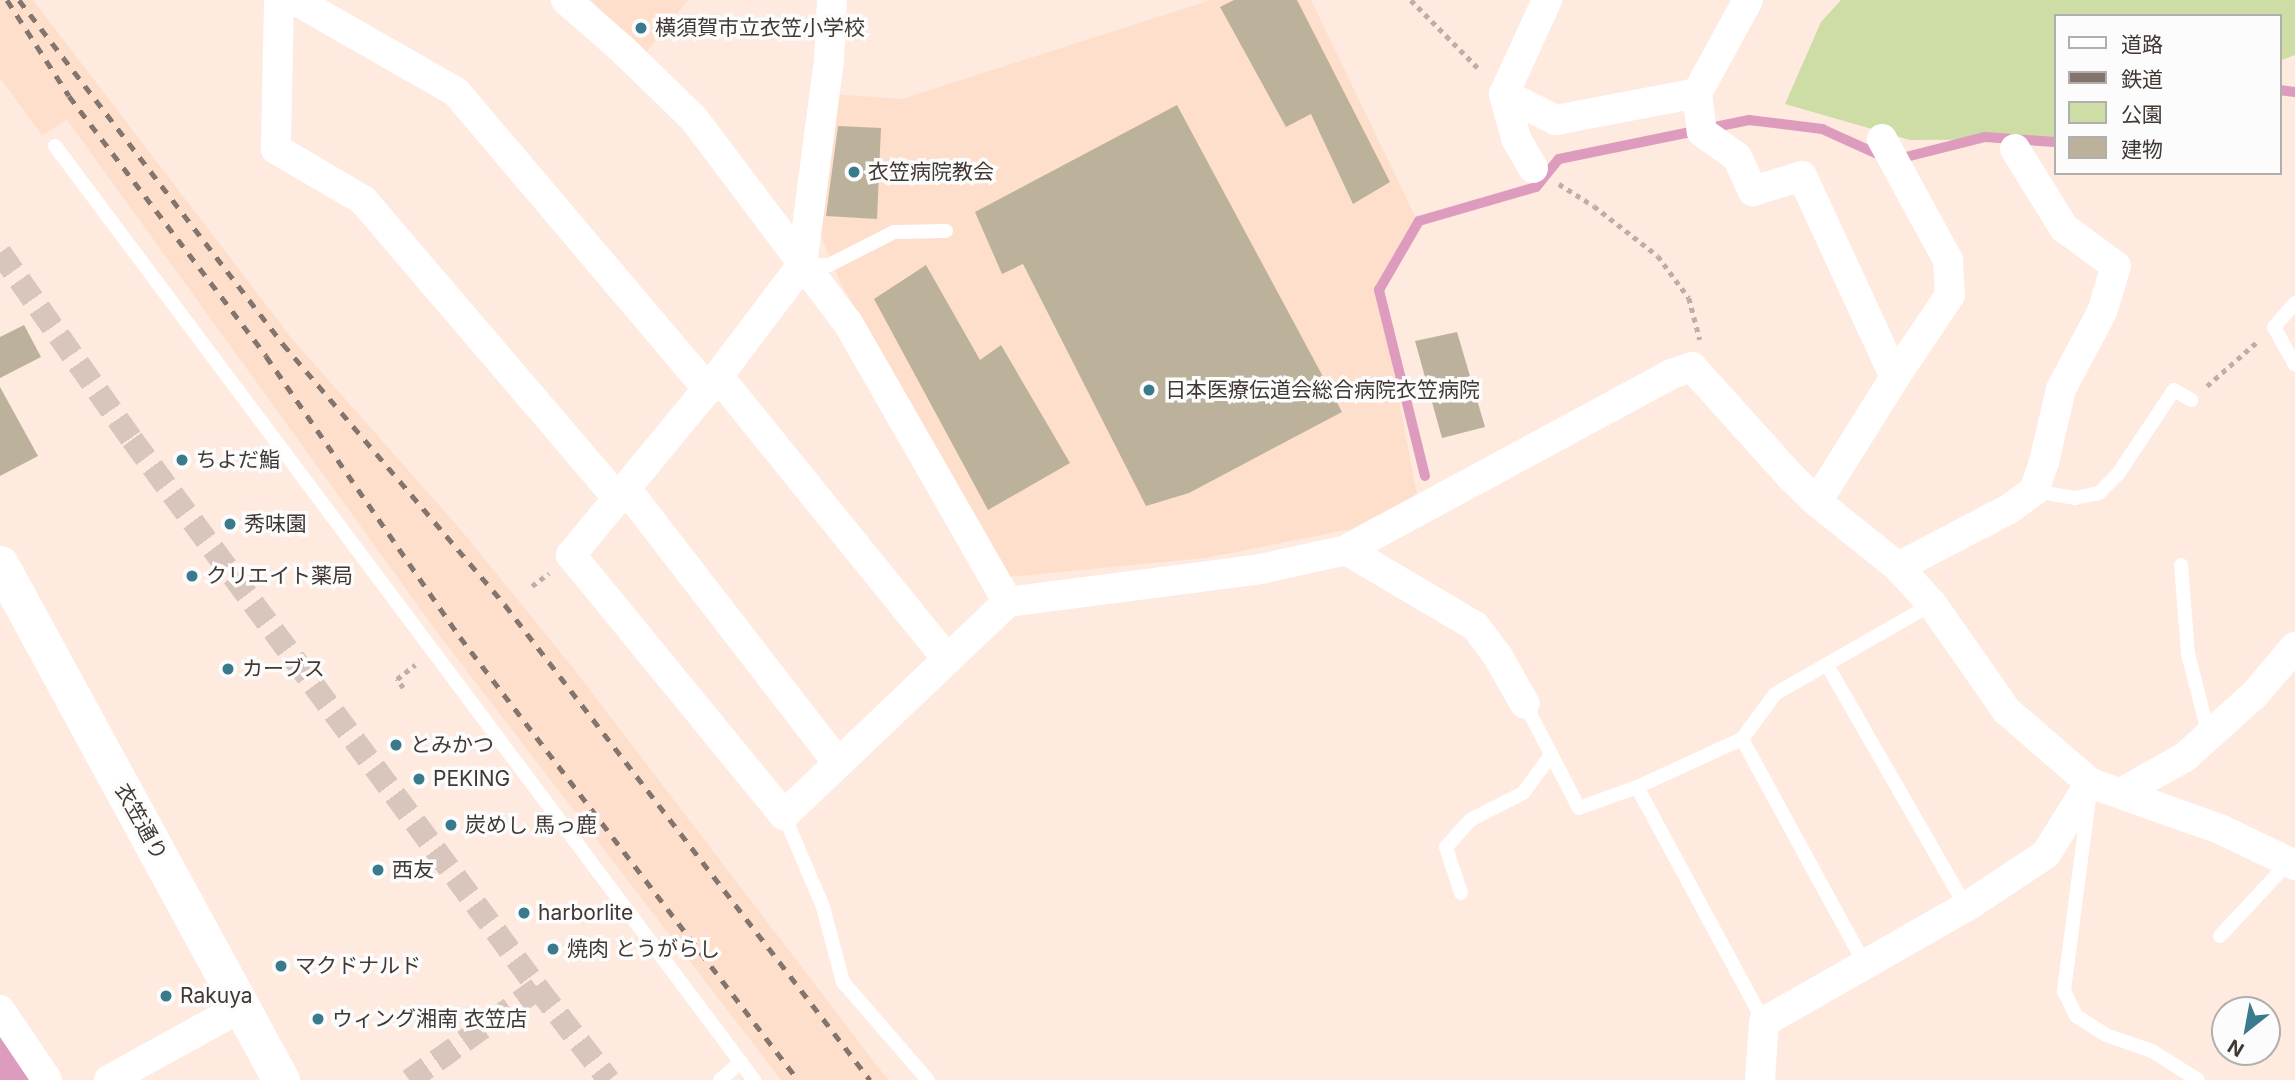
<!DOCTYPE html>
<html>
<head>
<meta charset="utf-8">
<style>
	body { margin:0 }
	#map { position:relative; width:2295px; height:1080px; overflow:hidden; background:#feeadf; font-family:Inter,"Noto Sans JP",sans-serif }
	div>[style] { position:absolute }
	.built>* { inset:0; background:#fedfcc }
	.green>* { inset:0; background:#cedda5 }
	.stream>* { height:10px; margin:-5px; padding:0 5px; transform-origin:5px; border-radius:5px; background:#dd9cbe }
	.river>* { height:56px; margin:-28px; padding:0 28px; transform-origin:28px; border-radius:28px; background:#dd9cbe }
	.building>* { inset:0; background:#bcb29b }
	.pedestrian-tunnel>* { height:23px; margin-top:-11.5px; transform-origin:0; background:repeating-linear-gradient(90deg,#d8c6bd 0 23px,transparent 0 34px) }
	.path>* { height:4.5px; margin-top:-2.25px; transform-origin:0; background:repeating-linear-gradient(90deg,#bfaea5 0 5px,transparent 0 10px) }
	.service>* { height:14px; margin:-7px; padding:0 7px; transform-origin:7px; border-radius:7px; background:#fff }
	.minor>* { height:30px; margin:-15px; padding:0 15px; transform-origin:15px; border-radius:15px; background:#fff }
	.tertiary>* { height:37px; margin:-18.5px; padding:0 18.5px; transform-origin:18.5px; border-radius:18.5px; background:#fff }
	.rail>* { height:5px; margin-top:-2.5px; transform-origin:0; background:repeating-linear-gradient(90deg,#83756e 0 9px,transparent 0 18px) }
	.dots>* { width:19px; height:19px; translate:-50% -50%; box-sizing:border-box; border:4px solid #fcfcfc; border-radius:50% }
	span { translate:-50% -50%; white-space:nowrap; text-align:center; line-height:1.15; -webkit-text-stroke:7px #fcfcfc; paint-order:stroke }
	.poi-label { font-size:21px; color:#423833 }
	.left { translate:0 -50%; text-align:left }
	.street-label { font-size:21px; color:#423833 }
	.legend { position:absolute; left:2054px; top:14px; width:228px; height:161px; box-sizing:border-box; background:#fcfcfc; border:2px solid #b2aeac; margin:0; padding:9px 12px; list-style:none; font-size:21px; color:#423833 }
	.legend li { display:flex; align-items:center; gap:14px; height:35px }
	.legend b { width:35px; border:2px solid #b2aeac }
	.north { position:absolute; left:2211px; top:996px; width:70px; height:70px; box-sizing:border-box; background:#fcfcfc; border:2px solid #b2aeac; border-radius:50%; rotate:211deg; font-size:19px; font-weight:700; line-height:28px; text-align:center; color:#423833 }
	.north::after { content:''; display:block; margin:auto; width:24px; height:32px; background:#3a7a8d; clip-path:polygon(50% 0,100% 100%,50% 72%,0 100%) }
</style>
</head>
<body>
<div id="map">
	<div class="built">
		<div style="clip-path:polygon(0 0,33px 0,293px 340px,461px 530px,570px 664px,888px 1080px,781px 1080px,440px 636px,67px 120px,42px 135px,0 78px)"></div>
		<div style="clip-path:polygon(591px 0,688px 0,644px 55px)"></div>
		<div style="clip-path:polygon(1211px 0,1311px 0,1416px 218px,1377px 287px,1417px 494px,1351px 529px,1205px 558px,1007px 577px,841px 284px,815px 222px,833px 94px,902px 99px)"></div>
	</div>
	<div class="green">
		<div style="clip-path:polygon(1841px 0,2295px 0,2295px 55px,2279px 61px,2279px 16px,2055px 16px,2055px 139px,1910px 140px,1785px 104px,1821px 22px)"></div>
	</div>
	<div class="stream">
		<div style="left:2279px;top:90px;width:16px;rotate:7deg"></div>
		<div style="left:1898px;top:159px;width:90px;rotate:-14.2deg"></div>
		<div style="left:1985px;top:137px;width:70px;rotate:4.1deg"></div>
		<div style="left:1425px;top:476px;width:192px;rotate:-103.9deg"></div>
		<div style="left:1379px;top:290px;width:80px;rotate:-59.9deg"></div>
		<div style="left:1419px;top:221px;width:122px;rotate:-16.2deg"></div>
		<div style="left:1536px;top:187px;width:36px;rotate:-51deg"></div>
		<div style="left:1559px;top:159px;width:194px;rotate:-11.6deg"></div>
		<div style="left:1749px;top:120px;width:74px;rotate:7deg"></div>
		<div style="left:1822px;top:129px;width:68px;rotate:24.3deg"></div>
	</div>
	<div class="river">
		<div style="left:0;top:1062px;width:22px;rotate:56deg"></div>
	</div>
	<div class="building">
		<div style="clip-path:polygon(1234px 0,1297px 0,1390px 182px,1353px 204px,1311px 114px,1286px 127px,1220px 7px)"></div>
		<div style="clip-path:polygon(1177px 105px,1342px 412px,1189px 493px,1146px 506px,1023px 264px,1002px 274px,975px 212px)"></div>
		<div style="clip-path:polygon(838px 126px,881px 128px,877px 219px,826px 216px)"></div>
		<div style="clip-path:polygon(926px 265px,980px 360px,1001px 345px,1070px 463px,988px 510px,874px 299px)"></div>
		<div style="clip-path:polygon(24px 325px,41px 357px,0 378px,0 337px)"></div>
		<div style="clip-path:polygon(1457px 332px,1485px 427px,1442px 438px,1415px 341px)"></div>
		<div style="clip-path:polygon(0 387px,38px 456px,0 476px)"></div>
	</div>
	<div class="pedestrian-tunnel">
		<div style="left:0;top:252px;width:229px;rotate:54.8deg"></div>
		<div style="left:132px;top:439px;width:683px;rotate:53.52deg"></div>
		<div style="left:538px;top:988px;width:158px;rotate:144.5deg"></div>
		<div style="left:538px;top:988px;width:116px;rotate:52.3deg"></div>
	</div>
	<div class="path">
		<div style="left:1411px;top:0;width:100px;rotate:45.4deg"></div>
		<div style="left:1559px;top:184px;width:41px;rotate:32.2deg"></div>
		<div style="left:1594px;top:206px;width:81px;rotate:38deg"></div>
		<div style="left:1658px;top:256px;width:52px;rotate:53.6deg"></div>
		<div style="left:1689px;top:298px;width:43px;rotate:75.3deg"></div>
		<div style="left:2207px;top:386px;width:68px;rotate:-41.4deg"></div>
		<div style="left:532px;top:586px;width:21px;rotate:-37deg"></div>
		<div style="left:403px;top:688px;width:11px;rotate:-124deg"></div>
		<div style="left:397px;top:679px;width:23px;rotate:-38deg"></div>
	</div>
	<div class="service">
		<div style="left:55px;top:146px;width:1167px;rotate:53.19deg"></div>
		<div style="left:804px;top:265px;width:25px"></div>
		<div style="left:829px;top:265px;width:73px;rotate:-26.9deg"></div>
		<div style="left:894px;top:232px;width:52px;rotate:-1.1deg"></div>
		<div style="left:2295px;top:303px;width:32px;rotate:131deg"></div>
		<div style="left:2274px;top:327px;width:43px;rotate:61.1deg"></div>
		<div style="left:2034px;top:491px;width:42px;rotate:9.7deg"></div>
		<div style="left:2075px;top:498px;width:25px;rotate:-12deg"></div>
		<div style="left:2099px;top:493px;width:27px;rotate:-45deg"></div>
		<div style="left:2118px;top:474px;width:101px;rotate:-56.3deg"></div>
		<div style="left:2174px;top:390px;width:20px;rotate:30deg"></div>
		<div style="left:2181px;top:565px;width:89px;rotate:85.5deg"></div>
		<div style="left:2188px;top:654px;width:85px;rotate:75.6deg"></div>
		<div style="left:1827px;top:665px;width:279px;rotate:60.1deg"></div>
		<div style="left:1525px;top:704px;width:117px;rotate:62.6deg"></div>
		<div style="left:1579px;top:808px;width:62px;rotate:-19.9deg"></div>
		<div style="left:1637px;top:787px;width:115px;rotate:-24.6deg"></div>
		<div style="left:1742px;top:739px;width:257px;rotate:61.4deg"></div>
		<div style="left:1742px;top:739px;width:56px;rotate:-53.7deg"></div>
		<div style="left:1775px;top:694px;width:181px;rotate:-29.8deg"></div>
		<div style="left:1637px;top:787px;width:267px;rotate:61.6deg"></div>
		<div style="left:2089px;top:798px;width:195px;rotate:97.4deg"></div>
		<div style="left:2064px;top:991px;width:28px;rotate:64deg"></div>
		<div style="left:2076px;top:1016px;width:36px;rotate:32deg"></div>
		<div style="left:2106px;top:1035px;width:49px;rotate:19.2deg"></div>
		<div style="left:2152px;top:1051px;width:54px;rotate:32.2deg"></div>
		<div style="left:784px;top:815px;width:100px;rotate:67deg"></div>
		<div style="left:823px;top:907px;width:78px;rotate:75.1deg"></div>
		<div style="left:843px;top:982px;width:130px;rotate:49.1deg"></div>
		<div style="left:1461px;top:893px;width:48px;rotate:-108.1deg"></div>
		<div style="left:1446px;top:847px;width:36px;rotate:-48deg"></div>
		<div style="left:1470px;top:820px;width:59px;rotate:-27deg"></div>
		<div style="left:1523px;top:793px;width:47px;rotate:-53.6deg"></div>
		<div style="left:2220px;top:936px;width:101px;rotate:-47deg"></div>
		<div style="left:720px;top:1080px;width:28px;rotate:-41deg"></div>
	</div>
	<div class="minor">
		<div style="left:279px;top:0;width:149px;rotate:91.2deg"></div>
		<div style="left:276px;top:149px;width:101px;rotate:30.4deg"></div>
		<div style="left:363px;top:200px;width:394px;rotate:49.5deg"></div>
		<div style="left:295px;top:0;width:185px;rotate:29.7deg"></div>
		<div style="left:456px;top:92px;width:390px;rotate:49.7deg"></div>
		<div style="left:566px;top:0;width:73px;rotate:41.1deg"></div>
		<div style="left:621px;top:48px;width:102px;rotate:44.2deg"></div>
		<div style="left:694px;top:119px;width:256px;rotate:53deg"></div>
		<div style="left:848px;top:323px;width:322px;rotate:60.2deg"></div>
		<div style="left:832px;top:0;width:60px;rotate:92.9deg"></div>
		<div style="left:829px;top:60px;width:207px;rotate:97.5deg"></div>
		<div style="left:802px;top:265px;width:139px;rotate:127.1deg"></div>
		<div style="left:718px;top:376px;width:232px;rotate:129.4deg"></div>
		<div style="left:571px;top:555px;width:336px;rotate:50.7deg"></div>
		<div style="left:784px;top:815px;width:309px;rotate:-43.6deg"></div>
		<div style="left:1008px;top:602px;width:255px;rotate:-7.4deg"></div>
		<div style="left:1261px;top:569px;width:87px;rotate:-12.6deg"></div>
		<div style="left:1346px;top:550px;width:370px;rotate:-28.4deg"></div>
		<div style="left:1671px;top:374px;width:22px;rotate:-18deg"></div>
		<div style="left:1692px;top:367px;width:147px;rotate:48deg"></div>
		<div style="left:1790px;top:476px;width:37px;rotate:44deg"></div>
		<div style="left:1817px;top:502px;width:104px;rotate:38.7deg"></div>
		<div style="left:1898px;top:567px;width:50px;rotate:47.4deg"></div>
		<div style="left:1932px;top:604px;width:131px;rotate:55deg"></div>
		<div style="left:2007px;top:711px;width:110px;rotate:40.9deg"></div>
		<div style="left:2090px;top:783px;width:138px;rotate:19.5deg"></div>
		<div style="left:2220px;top:829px;width:83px;rotate:25.6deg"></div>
		<div style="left:1748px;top:0;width:106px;rotate:118.7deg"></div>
		<div style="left:1697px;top:93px;width:39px;rotate:83deg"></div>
		<div style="left:1702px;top:132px;width:43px;rotate:35.5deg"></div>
		<div style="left:1737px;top:157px;width:38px;rotate:65deg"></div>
		<div style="left:1753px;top:191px;width:51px;rotate:-17deg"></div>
		<div style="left:1802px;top:176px;width:221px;rotate:65.2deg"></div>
		<div style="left:1895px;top:377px;width:147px;rotate:122deg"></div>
		<div style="left:1504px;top:94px;width:58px;rotate:26.6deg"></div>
		<div style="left:1556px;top:120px;width:144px;rotate:-10.8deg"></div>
		<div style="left:1882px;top:139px;width:138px;rotate:61.4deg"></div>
		<div style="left:1948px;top:260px;width:35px;rotate:87deg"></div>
		<div style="left:1950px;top:295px;width:99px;rotate:123.9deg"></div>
		<div style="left:1533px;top:168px;width:34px;rotate:-120deg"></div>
		<div style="left:1516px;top:138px;width:46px;rotate:-105.3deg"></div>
		<div style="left:1504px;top:94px;width:103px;rotate:-65.4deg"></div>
		<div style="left:718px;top:376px;width:363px;rotate:51deg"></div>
		<div style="left:627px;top:490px;width:345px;rotate:52.3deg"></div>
		<div style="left:1346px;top:550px;width:150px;rotate:30.5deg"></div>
		<div style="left:1475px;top:626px;width:36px;rotate:53deg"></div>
		<div style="left:1497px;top:655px;width:56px;rotate:60.3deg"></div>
		<div style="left:1898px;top:567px;width:125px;rotate:-27.6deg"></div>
		<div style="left:2009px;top:509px;width:31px;rotate:-36deg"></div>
		<div style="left:2034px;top:491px;width:31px;rotate:-71deg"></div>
		<div style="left:2044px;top:462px;width:75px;rotate:-76.9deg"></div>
		<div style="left:2061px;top:389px;width:87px;rotate:-62deg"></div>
		<div style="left:2102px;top:312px;width:48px;rotate:-73.1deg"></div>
		<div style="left:2116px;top:266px;width:64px;rotate:-143.8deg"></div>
		<div style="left:2064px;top:228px;width:93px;rotate:-121.8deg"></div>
		<div style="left:2121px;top:793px;width:73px;rotate:-29.4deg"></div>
		<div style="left:2185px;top:757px;width:94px;rotate:-42deg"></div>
		<div style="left:2255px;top:694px;width:62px;rotate:-49.6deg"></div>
		<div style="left:0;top:1010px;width:84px;rotate:56.1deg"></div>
		<div style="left:109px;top:1080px;width:151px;rotate:-28.9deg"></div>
		<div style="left:1760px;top:1080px;width:58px;rotate:-86.1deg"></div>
		<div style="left:1764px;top:1022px;width:232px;rotate:-29.7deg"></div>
		<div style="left:1966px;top:907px;width:96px;rotate:-33.5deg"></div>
		<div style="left:2046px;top:854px;width:84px;rotate:-58.2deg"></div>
	</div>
	<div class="tertiary">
		<div style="left:0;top:564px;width:588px;rotate:61.43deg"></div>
	</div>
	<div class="rail">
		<div style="left:7px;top:0;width:114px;rotate:57.1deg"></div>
		<div style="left:69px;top:96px;width:326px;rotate:52.8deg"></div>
		<div style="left:266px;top:356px;width:341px;rotate:55.4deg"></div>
		<div style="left:460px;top:637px;width:557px;rotate:52.66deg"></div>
		<div style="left:19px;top:0;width:434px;rotate:52.5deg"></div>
		<div style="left:283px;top:344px;width:343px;rotate:49.6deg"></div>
		<div style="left:505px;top:605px;width:599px;rotate:52.46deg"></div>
	</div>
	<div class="dots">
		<div style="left:641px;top:28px;background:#3a7a8d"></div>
		<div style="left:854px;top:172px;background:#3a7a8d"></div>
		<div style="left:1149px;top:390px;background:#3a7a8d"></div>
		<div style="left:182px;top:460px;background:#3a7a8d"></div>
		<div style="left:230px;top:524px;background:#3a7a8d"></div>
		<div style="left:192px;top:576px;background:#3a7a8d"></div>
		<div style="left:228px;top:669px;background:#3a7a8d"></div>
		<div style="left:396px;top:745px;background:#3a7a8d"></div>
		<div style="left:419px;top:779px;background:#3a7a8d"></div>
		<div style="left:451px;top:825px;background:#3a7a8d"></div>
		<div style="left:378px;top:870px;background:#3a7a8d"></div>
		<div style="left:524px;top:913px;background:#3a7a8d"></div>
		<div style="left:553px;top:949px;background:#3a7a8d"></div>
		<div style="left:281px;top:966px;background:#3a7a8d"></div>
		<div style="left:166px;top:996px;background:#3a7a8d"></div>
		<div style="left:318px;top:1019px;background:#3a7a8d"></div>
	</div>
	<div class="poi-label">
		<span class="left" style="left:655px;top:28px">横須賀市立衣笠小学校</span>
		<span class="left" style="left:868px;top:172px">衣笠病院教会</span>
		<span class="left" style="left:1165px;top:390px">日本医療伝道会総合病院衣笠病院</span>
		<span class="left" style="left:196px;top:460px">ちよだ鮨</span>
		<span class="left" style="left:244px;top:524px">秀味園</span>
		<span class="left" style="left:206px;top:576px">クリエイト薬局</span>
		<span class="left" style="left:242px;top:669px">カーブス</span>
		<span class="left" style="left:410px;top:745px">とみかつ</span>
		<span class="left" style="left:433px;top:779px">PEKING</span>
		<span class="left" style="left:465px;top:825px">炭めし 馬っ鹿</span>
		<span class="left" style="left:392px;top:870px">西友</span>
		<span class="left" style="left:538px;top:913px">harborlite</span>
		<span class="left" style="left:567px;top:949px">焼肉 とうがらし</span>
		<span class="left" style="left:295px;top:966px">マクドナルド</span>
		<span class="left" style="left:180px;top:996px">Rakuya</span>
		<span class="left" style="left:332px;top:1019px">ウィング湘南 衣笠店</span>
	</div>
	<div class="street-label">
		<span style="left:141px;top:822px;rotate:61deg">衣笠通り</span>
	</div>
	<ul class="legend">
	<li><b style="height:9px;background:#fff"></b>道路</li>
	<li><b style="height:9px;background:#83756e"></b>鉄道</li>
	<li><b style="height:19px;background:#cedda5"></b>公園</li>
	<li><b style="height:19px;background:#bcb29b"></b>建物</li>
	</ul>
	<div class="north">N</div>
</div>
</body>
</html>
